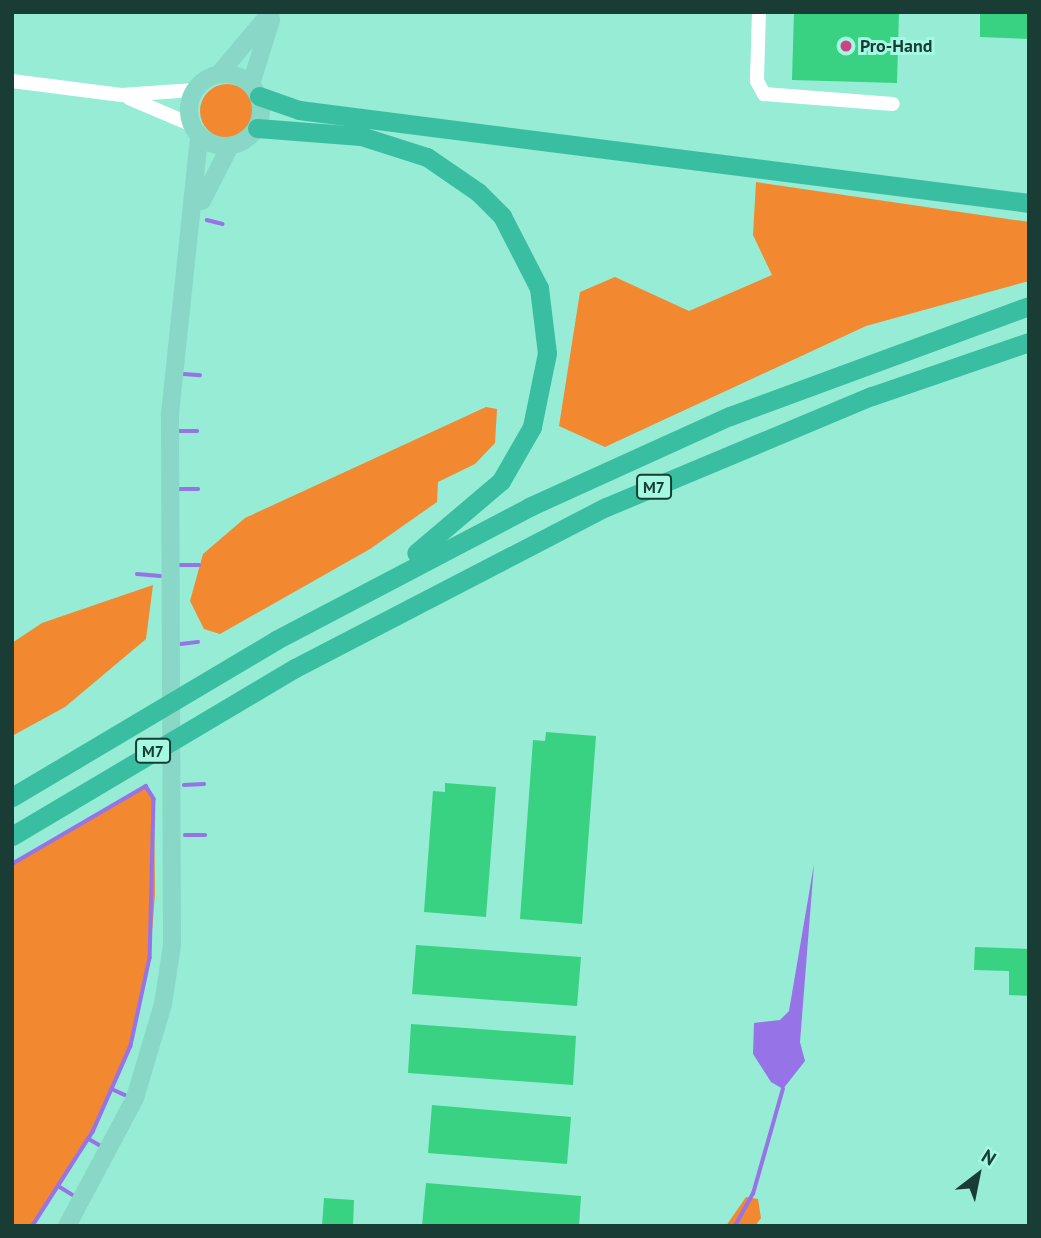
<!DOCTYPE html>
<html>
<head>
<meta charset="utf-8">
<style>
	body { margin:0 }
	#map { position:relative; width:1041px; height:1238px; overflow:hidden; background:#96ecd5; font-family:"PT Sans",sans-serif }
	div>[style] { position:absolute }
	.green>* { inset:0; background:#f2882f }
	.round { border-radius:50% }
	.water>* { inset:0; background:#9673e7 }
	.stream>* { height:3.5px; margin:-1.75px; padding:0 1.75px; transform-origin:1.75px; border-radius:1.75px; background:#9673e7 }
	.building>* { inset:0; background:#39d182 }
	.minor>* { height:14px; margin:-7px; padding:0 7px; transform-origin:7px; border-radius:7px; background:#fff }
	.major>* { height:18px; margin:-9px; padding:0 9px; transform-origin:9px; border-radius:9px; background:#89d8c7 }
	.major>.ring { margin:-9px; padding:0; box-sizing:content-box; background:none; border:18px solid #89d8c7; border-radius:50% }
	.highway>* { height:19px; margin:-9.5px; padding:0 9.5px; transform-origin:9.5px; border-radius:9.5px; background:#3abea2 }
	.dots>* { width:19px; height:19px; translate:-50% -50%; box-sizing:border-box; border:4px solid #a3f9e2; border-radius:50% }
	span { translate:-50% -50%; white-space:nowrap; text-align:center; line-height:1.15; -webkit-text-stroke:6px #a3f9e2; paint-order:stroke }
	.shield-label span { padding:2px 5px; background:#a3f9e2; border:2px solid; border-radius:5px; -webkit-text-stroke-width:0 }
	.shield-label { font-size:16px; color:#193d34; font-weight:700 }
	.poi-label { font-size:18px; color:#193d34; font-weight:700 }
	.left { translate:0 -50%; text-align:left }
	.frame { position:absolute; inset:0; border:14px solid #193d34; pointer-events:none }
	.north { position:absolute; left:943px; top:1140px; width:70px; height:70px; -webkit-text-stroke:5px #a3f9e2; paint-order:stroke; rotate:32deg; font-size:19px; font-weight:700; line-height:28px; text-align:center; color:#193d34 }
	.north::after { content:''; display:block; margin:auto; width:24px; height:32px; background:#193d34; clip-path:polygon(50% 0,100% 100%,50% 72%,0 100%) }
</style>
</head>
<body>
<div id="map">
	<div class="green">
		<div class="round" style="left:200px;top:84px;width:54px;height:54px"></div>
		<div style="clip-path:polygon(756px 182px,1029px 222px,1029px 281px,866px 326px,605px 447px,559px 426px,580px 292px,615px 277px,689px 311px,772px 275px,753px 235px)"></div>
		<div style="clip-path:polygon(486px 407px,497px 409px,495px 443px,475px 464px,438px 482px,437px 502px,370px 549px,220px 634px,204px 629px,190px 601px,203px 554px,245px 518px)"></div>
		<div style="clip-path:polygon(153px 585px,146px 639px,65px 707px,12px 736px,12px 643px,42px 623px)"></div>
		<div style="clip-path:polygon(146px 786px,154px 799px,155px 894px,150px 958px,131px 1046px,93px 1132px,62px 1183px,33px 1226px,12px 1226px,12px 864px)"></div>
		<div style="clip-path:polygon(746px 1197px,758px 1199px,761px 1218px,755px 1226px,726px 1226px)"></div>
	</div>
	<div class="water">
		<div style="clip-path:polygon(814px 864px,800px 1042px,805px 1061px,783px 1089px,771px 1082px,753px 1054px,754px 1023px,780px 1020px,789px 1011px)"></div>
	</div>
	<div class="stream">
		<div style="left:207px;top:220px;width:16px;rotate:14deg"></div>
		<div style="left:184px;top:374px;width:16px;rotate:4deg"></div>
		<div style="left:180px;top:431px;width:17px"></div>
		<div style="left:177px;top:489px;width:21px"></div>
		<div style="left:177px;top:565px;width:22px"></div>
		<div style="left:137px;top:574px;width:23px;rotate:5deg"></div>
		<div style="left:181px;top:644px;width:17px;rotate:-7deg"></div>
		<div style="left:184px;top:785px;width:20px;rotate:-3deg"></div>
		<div style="left:185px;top:835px;width:20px"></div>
		<div style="left:12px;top:864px;width:155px;rotate:-30.2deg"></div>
		<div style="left:146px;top:786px;width:15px;rotate:58deg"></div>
		<div style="left:154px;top:799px;width:159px;rotate:91.4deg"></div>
		<div style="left:150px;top:958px;width:90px;rotate:102.2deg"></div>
		<div style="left:131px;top:1046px;width:94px;rotate:113.8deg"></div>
		<div style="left:93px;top:1132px;width:112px;rotate:122.6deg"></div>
		<div style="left:114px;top:1090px;width:12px;rotate:24deg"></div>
		<div style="left:89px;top:1139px;width:14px;rotate:30deg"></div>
		<div style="left:60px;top:1187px;width:15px;rotate:32deg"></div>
		<div style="left:735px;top:1226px;width:37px;rotate:-61deg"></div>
		<div style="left:753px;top:1194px;width:109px;rotate:-74.1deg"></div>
	</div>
	<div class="building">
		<div style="clip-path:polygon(794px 12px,899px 12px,897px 83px,792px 80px)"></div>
		<div style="clip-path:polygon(980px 12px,1029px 12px,1029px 39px,980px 37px)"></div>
		<div style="clip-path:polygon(546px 732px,596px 736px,582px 924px,520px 919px,533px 740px,545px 741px)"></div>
		<div style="clip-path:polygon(445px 783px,496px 787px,486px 917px,424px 912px,433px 791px,445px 792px)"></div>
		<div style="clip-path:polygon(416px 945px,581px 957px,577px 1006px,412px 994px)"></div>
		<div style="clip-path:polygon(975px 947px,1029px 949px,1029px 996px,1009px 995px,1009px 971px,974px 970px)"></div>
		<div style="clip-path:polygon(411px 1024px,576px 1036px,573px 1085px,408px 1073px)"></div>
		<div style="clip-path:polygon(432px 1105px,571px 1117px,567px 1164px,428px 1153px)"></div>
		<div style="clip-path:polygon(426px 1183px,581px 1196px,579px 1226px,422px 1226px)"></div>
		<div style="clip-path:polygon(324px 1198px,354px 1200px,353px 1226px,322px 1226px)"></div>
	</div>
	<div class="minor">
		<div style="left:759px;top:12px;width:69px;rotate:91.7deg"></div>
		<div style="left:757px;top:81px;width:15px;rotate:62deg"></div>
		<div style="left:764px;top:94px;width:129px;rotate:4.4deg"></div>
		<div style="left:12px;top:81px;width:110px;rotate:7.3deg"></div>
		<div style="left:121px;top:95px;width:73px;rotate:-3.9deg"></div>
		<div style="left:129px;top:98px;width:69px;rotate:23.2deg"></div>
	</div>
	<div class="major">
		<div class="ring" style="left:189px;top:74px;width:54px;height:54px"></div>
		<div style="left:219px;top:74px;width:81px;rotate:-50deg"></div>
		<div style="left:251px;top:84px;width:67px;rotate:-72.6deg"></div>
		<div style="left:202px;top:201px;width:62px;rotate:-63deg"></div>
		<div style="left:67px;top:1226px;width:145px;rotate:-62deg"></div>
		<div style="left:135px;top:1098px;width:98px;rotate:-73.4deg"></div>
		<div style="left:163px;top:1004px;width:60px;rotate:-81.3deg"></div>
		<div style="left:172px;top:945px;width:531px;rotate:-90.22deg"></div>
		<div style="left:170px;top:414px;width:280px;rotate:-84deg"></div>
	</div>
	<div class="highway">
		<div style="left:259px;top:96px;width:42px;rotate:19.3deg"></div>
		<div style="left:299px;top:110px;width:736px;rotate:7.26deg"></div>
		<div style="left:257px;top:128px;width:104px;rotate:4.4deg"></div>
		<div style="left:361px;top:136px;width:69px;rotate:17.7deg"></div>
		<div style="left:427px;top:157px;width:62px;rotate:34.5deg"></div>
		<div style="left:478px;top:192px;width:34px;rotate:45deg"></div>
		<div style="left:502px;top:216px;width:81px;rotate:62.8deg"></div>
		<div style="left:539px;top:288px;width:65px;rotate:83deg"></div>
		<div style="left:547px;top:353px;width:76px;rotate:101.5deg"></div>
		<div style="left:532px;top:427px;width:62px;rotate:119.9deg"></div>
		<div style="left:501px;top:481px;width:111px;rotate:139.7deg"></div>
		<div style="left:12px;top:797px;width:307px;rotate:-30.7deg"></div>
		<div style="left:276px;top:640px;width:286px;rotate:-27.7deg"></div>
		<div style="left:529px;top:507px;width:221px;rotate:-24.4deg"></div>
		<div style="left:730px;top:416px;width:319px;rotate:-20.2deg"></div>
		<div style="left:12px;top:836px;width:329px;rotate:-30.7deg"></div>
		<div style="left:295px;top:668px;width:350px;rotate:-27.4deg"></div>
		<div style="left:606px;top:507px;width:288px;rotate:-22.7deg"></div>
		<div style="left:872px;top:396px;width:166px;rotate:-19deg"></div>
	</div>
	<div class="dots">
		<div style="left:846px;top:46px;background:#cb4483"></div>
	</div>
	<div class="shield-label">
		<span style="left:654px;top:487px">M7</span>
		<span style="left:153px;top:751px">M7</span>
	</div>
	<div class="poi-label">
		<span class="left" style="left:860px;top:46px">Pro-Hand</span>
	</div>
	<div class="frame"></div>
	<div class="north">N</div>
</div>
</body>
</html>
